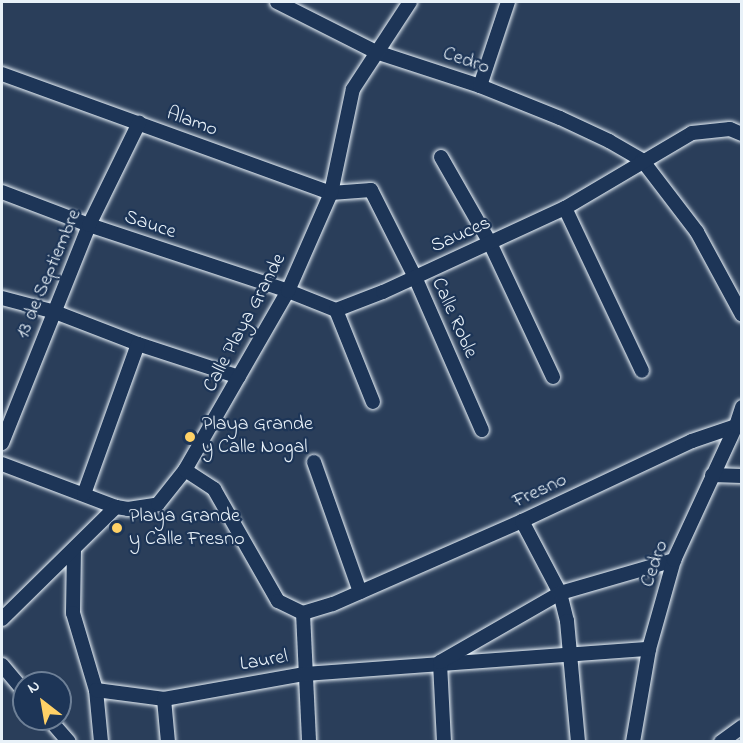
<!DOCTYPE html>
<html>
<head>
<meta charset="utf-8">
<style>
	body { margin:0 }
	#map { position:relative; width:743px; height:743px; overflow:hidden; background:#2a3e5a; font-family:"Indie Flower",sans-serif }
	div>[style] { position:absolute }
	.roads { filter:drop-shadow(0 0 2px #e8f1f8) drop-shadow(0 0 2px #e8f1f8) }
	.minor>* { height:14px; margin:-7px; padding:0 7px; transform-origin:7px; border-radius:7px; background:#1d3557 }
	.dots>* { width:16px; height:16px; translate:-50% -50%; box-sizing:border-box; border:3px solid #1d3557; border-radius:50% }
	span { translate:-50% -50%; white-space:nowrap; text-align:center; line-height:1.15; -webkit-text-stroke:4.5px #1d3557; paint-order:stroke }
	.street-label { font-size:20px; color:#e8f1f8 }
	.poi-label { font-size:20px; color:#e8f1f8 }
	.left { translate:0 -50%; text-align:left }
	.frame { position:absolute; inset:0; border:3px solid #e8f1f8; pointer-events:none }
	.north { position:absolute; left:12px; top:671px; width:60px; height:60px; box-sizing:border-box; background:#1d3557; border:2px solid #6e8097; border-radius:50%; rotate:329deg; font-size:16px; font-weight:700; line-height:24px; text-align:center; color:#e8f1f8 }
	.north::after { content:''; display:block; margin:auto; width:21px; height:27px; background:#ffd166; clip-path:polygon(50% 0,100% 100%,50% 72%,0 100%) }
</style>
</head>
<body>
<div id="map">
	<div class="roads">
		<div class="minor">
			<div style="left:277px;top:2px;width:111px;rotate:26.8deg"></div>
			<div style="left:376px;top:52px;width:109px;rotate:18.1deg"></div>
			<div style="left:480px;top:86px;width:86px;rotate:21.8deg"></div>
			<div style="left:560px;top:118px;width:54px;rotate:25.1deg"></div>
			<div style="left:609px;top:141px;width:38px;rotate:30deg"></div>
			<div style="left:642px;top:160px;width:91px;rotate:52.6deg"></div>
			<div style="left:697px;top:232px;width:94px;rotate:61.5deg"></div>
			<div style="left:2px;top:74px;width:350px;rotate:19.9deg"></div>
			<div style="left:331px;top:193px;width:40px;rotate:-4.3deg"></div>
			<div style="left:371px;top:190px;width:97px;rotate:63.2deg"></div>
			<div style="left:415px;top:277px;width:167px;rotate:66.4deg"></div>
			<div style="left:480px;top:86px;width:89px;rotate:-71.6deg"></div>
			<div style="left:441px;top:157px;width:99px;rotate:60.3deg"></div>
			<div style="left:490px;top:243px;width:148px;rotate:64.8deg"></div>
			<div style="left:2px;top:192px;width:93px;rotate:20.8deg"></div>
			<div style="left:89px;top:225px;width:210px;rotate:18.3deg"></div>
			<div style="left:288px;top:291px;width:52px;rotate:21.6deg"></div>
			<div style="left:336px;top:310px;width:50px;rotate:-21deg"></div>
			<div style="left:383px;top:292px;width:200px;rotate:-24.8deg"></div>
			<div style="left:565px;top:208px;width:147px;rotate:-30.6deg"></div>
			<div style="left:692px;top:133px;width:38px;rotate:-6deg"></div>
			<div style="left:730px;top:129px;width:13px;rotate:23deg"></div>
			<div style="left:565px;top:208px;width:180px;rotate:64.7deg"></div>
			<div style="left:2px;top:298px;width:55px;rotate:14.8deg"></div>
			<div style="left:55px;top:312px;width:89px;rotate:21.1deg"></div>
			<div style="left:138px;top:344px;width:106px;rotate:18.1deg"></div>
			<div style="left:336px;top:310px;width:99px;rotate:68.1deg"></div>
			<div style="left:2px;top:443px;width:235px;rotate:-68.2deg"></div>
			<div style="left:89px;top:225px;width:114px;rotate:-63.9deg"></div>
			<div style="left:314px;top:462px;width:138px;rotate:70.5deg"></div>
			<div style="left:2px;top:464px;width:122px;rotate:20.7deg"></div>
			<div style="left:116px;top:507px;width:12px;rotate:9deg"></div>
			<div style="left:128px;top:509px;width:30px;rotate:-9deg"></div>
			<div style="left:158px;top:504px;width:43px;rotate:-51.5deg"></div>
			<div style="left:185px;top:470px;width:207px;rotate:-60.1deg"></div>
			<div style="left:288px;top:291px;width:107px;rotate:-66.3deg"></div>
			<div style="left:331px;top:193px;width:106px;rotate:-78.1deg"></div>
			<div style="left:353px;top:89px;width:104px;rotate:-56.8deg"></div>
			<div style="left:185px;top:470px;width:35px;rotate:33deg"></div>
			<div style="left:214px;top:489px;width:129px;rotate:60.3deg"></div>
			<div style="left:278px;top:601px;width:28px;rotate:26deg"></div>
			<div style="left:303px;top:613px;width:31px;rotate:-17deg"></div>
			<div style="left:333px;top:604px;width:206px;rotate:-23.7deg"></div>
			<div style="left:522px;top:521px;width:188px;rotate:-25.2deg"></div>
			<div style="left:692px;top:441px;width:46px;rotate:-18.8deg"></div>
			<div style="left:712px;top:475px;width:30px;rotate:2deg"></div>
			<div style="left:84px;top:494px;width:159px;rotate:-70.2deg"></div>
			<div style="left:522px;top:521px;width:81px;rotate:62.2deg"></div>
			<div style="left:560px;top:593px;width:29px;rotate:76deg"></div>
			<div style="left:567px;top:621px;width:121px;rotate:84.8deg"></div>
			<div style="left:74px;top:549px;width:64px;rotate:90.9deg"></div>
			<div style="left:73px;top:613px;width:80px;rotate:73.4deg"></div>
			<div style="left:96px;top:690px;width:52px;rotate:84.5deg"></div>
			<div style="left:303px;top:613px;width:129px;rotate:87.3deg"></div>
			<div style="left:2px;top:619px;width:160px;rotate:-44.5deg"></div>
			<div style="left:2px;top:665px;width:34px;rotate:50deg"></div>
			<div style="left:96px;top:690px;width:69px;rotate:7.5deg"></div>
			<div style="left:164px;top:699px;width:143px;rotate:-10.1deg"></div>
			<div style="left:305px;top:674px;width:345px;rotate:-4.2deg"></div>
			<div style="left:164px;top:699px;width:43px;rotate:84.7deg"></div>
			<div style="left:49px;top:719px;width:30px;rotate:49deg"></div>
			<div style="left:444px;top:742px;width:80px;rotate:-92.9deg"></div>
			<div style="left:440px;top:662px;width:138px;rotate:-29.9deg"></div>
			<div style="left:560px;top:593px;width:119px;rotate:-16.1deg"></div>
			<div style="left:633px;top:742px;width:94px;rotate:-80.2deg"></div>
			<div style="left:649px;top:649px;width:92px;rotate:-74.3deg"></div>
			<div style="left:674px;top:560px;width:148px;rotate:-65.2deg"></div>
			<div style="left:736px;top:426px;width:20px;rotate:-72deg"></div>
			<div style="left:721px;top:742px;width:26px;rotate:-36deg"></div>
		</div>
	</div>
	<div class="dots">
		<div style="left:190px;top:437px;background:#ffd166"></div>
		<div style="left:117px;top:528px;background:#ffd166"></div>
	</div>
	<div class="street-label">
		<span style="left:466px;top:61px;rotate:19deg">Cedro</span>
		<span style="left:192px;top:122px;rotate:20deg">Alamo</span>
		<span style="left:150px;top:225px;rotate:18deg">Sauce</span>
		<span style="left:461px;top:235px;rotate:-24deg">Sauces</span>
		<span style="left:49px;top:274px;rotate:-67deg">13 de Septiembre</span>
		<span style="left:454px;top:318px;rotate:66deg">Calle Roble</span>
		<span style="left:245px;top:323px;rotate:-62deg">Calle Playa Grande</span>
		<span style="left:540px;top:491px;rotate:-25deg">Fresno</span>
		<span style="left:655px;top:564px;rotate:-71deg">Cedro</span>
		<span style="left:264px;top:661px;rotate:-10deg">Laurel</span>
	</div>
	<div class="poi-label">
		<span class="left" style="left:202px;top:436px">Playa Grande<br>y Calle Nogal</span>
		<span class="left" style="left:129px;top:528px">Playa Grande<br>y Calle Fresno</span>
	</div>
	<div class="frame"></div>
	<div class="north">N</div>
</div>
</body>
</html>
